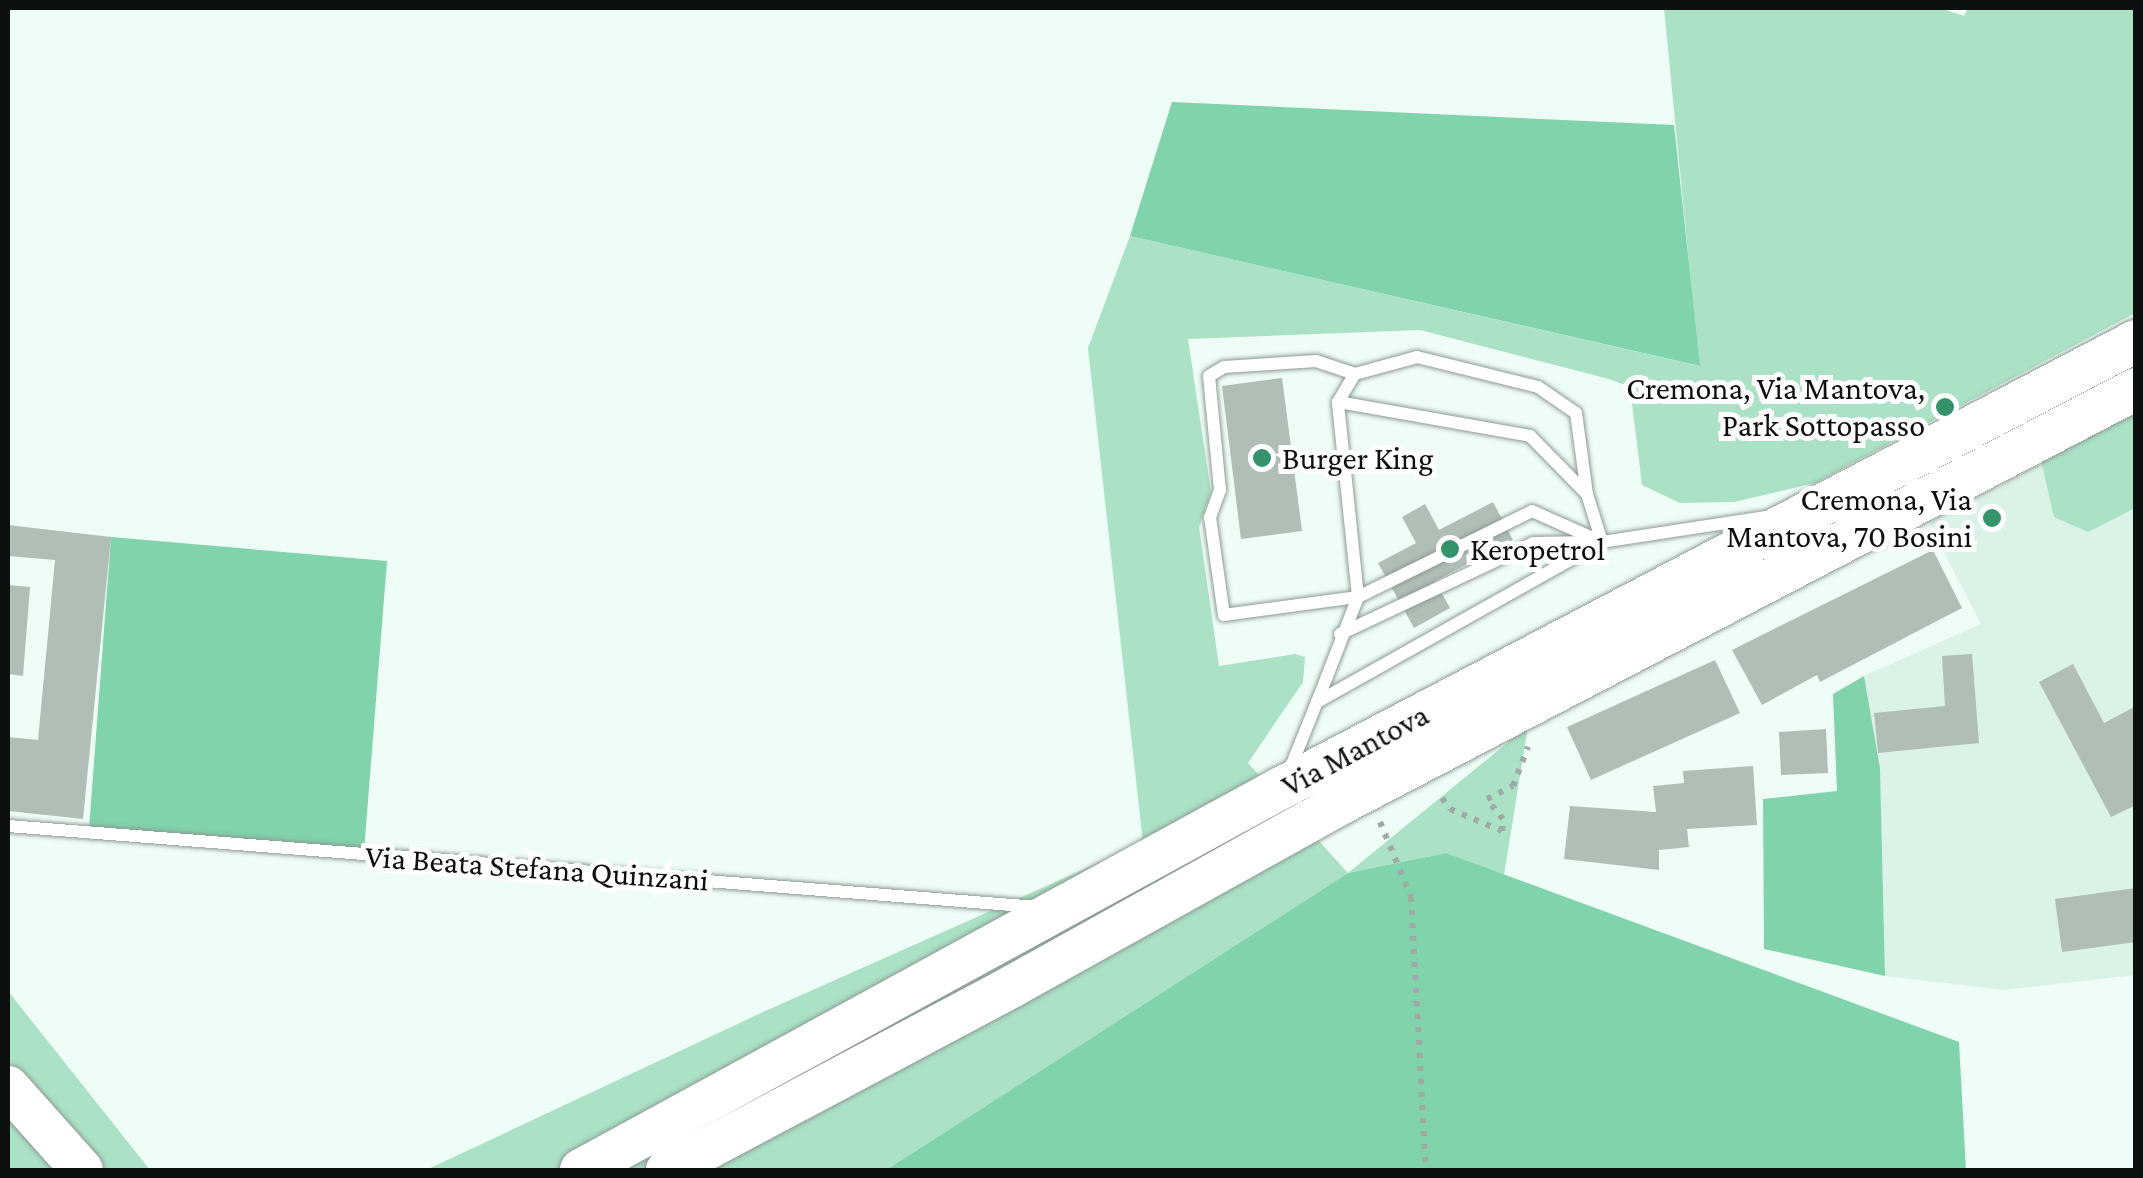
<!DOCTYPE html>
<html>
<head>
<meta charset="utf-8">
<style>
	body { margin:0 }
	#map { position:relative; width:2143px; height:1178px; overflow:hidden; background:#eefdf5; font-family:"Crimson Pro",serif }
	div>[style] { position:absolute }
	.built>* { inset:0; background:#dbf2e6 }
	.green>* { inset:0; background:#abe1c5 }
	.forest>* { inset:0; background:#80d3ab }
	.building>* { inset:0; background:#b0beb6 }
	.path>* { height:6px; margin-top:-3px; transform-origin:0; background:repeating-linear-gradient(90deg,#9faaa4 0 5px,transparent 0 13px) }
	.roads { filter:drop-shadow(0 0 2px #8d9a93) drop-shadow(0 0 2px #8d9a93) }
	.service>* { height:12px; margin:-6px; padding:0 6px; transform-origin:6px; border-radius:6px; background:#fff }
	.primary>* { height:42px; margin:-21px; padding:0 21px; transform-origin:21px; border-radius:21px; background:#fff }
	.dots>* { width:28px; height:28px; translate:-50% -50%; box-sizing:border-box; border:5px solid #fff; border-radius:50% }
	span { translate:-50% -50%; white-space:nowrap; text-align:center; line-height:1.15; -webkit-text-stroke:10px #fff; paint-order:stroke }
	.poi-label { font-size:32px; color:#0c110f }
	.right { translate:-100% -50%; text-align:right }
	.left { translate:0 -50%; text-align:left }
	.street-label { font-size:32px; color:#0c110f }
	.frame { position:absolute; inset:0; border:10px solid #0c110f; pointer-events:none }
</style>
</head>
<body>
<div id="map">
	<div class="built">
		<div style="clip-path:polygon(2135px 414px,2135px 975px,2004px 990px,1885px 976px,1880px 768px,1864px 676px,1981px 624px,1929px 523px)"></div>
	</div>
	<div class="green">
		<div style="clip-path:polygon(1664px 8px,1940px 8px,1964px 16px,1968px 8px,2135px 8px,2135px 313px,1815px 483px,1734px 502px,1680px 503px,1642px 485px,1630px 387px,1609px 379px,1420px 330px,1188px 339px,1211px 492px,1199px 527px,1219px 666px,1295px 654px,1305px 657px,1303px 682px,1248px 763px,1348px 873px,1528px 726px,1504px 875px,1446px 853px,1348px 873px,886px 1170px,426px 1170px,761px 1013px,1143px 843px,1088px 348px,1130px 236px,1699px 366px)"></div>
		<div style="clip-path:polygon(2135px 414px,2135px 508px,2088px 532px,2054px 517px,2041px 460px)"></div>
		<div style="clip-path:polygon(8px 991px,150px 1170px,8px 1170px)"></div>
	</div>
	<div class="forest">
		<div style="clip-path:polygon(1172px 102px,1674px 125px,1700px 366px,1130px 236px)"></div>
		<div style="clip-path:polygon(111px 537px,387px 561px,364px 851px,89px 829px)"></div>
		<div style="clip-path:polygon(1864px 676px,1880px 768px,1885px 976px,1764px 949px,1763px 799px,1837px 791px,1833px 694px)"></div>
		<div style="clip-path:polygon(1446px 853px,1959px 1042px,1966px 1170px,886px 1170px,1348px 873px)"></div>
	</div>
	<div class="building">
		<div style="clip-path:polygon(1282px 378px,1302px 531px,1241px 539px,1222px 386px)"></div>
		<div style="clip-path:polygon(1493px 502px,1513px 540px,1435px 581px,1450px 608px,1414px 628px,1378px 563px,1416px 543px,1402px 517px,1425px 504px,1439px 530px)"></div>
		<div style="clip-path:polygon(8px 525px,111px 537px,83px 819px,8px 811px,8px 737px,38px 740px,55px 560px,8px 556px)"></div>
		<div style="clip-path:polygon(1933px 550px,1962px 608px,1820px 682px,1817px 675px,1762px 705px,1732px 650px)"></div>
		<div style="clip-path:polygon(8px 585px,30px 587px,23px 676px,8px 674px)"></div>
		<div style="clip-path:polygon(1972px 654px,1979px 743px,1878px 753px,1874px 713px,1945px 706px,1942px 656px)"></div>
		<div style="clip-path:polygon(1715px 660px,1740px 713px,1591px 780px,1567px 727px)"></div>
		<div style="clip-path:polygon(2073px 664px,2104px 723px,2136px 706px,2136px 805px,2111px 817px,2039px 682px)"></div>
		<div style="clip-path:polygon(1826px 729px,1828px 773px,1781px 775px,1779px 732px)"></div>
		<div style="clip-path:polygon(1753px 766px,1757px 825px,1687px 829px,1689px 847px,1659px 850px,1659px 870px,1564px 859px,1570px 806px,1656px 812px,1653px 786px,1684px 783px,1683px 771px)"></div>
		<div style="clip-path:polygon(2136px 888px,2136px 942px,2062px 952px,2055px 899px)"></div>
	</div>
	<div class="path">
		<div style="left:1442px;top:798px;width:14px;rotate:54deg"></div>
		<div style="left:1450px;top:809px;width:56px;rotate:22.9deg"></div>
		<div style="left:1502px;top:831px;width:12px;rotate:-85deg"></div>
		<div style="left:1503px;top:819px;width:26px;rotate:-129deg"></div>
		<div style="left:1487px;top:799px;width:29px;rotate:-27deg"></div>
		<div style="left:1513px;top:786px;width:42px;rotate:-69deg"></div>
		<div style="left:1380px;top:822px;width:81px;rotate:67.5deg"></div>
		<div style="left:1411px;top:897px;width:273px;rotate:86.9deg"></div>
	</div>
	<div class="roads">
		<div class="service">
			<div style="left:1355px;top:374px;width:41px;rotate:-161.6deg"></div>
			<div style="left:1316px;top:361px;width:92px;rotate:176.3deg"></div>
			<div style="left:1224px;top:367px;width:17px;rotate:149deg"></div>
			<div style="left:1209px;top:376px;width:115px;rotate:84.5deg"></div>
			<div style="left:1220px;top:490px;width:29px;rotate:110deg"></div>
			<div style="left:1210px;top:517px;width:99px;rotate:81.9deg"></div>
			<div style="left:1224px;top:615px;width:135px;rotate:-7.7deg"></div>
			<div style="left:1358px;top:597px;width:194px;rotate:-26.3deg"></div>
			<div style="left:1532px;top:511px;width:77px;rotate:23.9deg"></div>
			<div style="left:1338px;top:402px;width:33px;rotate:-59deg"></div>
			<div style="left:1355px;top:374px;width:64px;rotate:-15.3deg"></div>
			<div style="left:1417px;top:357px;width:125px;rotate:13.9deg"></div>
			<div style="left:1538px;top:387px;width:46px;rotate:34.4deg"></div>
			<div style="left:1576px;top:413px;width:82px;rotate:82.3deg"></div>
			<div style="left:1340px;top:634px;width:213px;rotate:-25.2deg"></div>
			<div style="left:1533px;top:543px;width:61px;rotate:-0.9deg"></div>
			<div style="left:1317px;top:702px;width:113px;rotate:-68.7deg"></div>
			<div style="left:1358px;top:597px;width:196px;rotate:-95.9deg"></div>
			<div style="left:1338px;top:402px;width:195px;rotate:10deg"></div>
			<div style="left:1530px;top:436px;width:81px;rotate:45.5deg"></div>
			<div style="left:1587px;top:494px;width:50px;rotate:72.6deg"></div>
			<div style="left:1290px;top:769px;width:72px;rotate:-68.1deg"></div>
			<div style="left:1317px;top:702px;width:327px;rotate:-29.3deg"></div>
			<div style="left:1602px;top:542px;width:165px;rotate:-8.7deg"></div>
			<div style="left:8px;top:826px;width:1033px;rotate:4.5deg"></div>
		</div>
		<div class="primary">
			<div style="left:8px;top:1087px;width:111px;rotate:48.3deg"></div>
			<div style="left:581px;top:1170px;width:800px;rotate:-28.62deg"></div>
			<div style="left:1283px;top:787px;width:963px;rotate:-27.6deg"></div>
			<div style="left:667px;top:1170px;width:392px;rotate:-28deg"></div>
			<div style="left:1013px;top:986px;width:372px;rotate:-29.1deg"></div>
			<div style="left:1338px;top:805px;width:900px;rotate:-27.53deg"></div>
		</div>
	</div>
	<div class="dots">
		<div style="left:1945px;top:407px;background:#35936b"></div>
		<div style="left:1262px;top:458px;background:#35936b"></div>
		<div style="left:1992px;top:518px;background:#35936b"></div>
		<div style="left:1450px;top:549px;background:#35936b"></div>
	</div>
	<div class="poi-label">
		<span class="right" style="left:1925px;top:407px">Cremona, Via Mantova,<br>Park Sottopasso</span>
		<span class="left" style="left:1282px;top:458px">Burger King</span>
		<span class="right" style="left:1972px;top:518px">Cremona, Via<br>Mantova, 70 Bosini</span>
		<span class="left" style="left:1470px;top:549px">Keropetrol</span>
	</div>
	<div class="street-label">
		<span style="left:1355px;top:750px;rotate:-28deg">Via Mantova</span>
		<span style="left:537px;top:868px;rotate:4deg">Via Beata Stefana Quinzani</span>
	</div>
	<div class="frame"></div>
</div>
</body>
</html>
